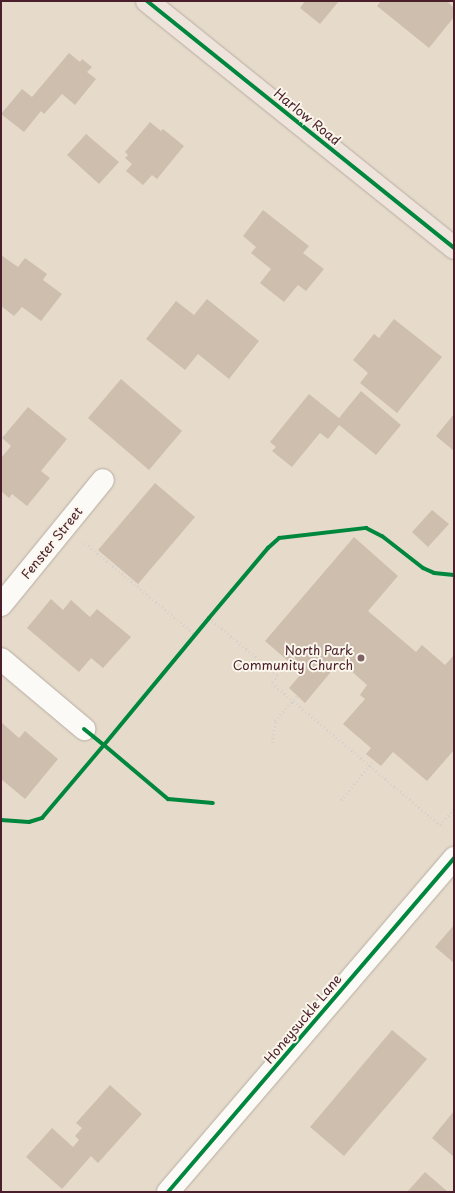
<!DOCTYPE html>
<html>
<head>
<meta charset="utf-8">
<style>
	body { margin:0 }
	#map { position:relative; width:455px; height:1193px; overflow:hidden; background:#e6dbca; font-family:"Playpen Sans",sans-serif }
	div>[style] { position:absolute }
	.building>* { inset:0; background:#cebeae }
	.path>* { height:2.5px; margin-top:-1.25px; transform-origin:0; background:repeating-linear-gradient(90deg,#d5d0cd 0 1px,transparent 0 4px) }
	.roads { filter:drop-shadow(0 0 1px #b7aca2) drop-shadow(0 0 1px #b7aca2) }
	.minor>* { height:22px; margin:-11px; padding:0 11px; transform-origin:11px; border-radius:11px; background:#fbfaf7 }
	.major>* { height:22px; margin:-11px; padding:0 11px; transform-origin:11px; border-radius:11px; background:#eee4dc }
	.cycleway>* { height:4px; margin:-2px; padding:0 2px; transform-origin:2px; border-radius:2px; background:#00873e }
	.dots>* { width:11px; height:11px; translate:-50% -50%; box-sizing:border-box; border:2px solid #fbf7ec; border-radius:50% }
	span { translate:-50% -50%; white-space:nowrap; text-align:center; line-height:1.15; -webkit-text-stroke:4px #fbf7ec; paint-order:stroke }
	.street-label { font-size:13px; color:#4a1f2b }
	.poi-label { font-size:13px; color:#4a1f2b }
	.right { translate:-100% -50%; text-align:right }
	.frame { position:absolute; inset:0; border:2px solid #4a1f2b; pointer-events:none }
</style>
</head>
<body>
<div id="map">
	<div class="building">
		<div style="clip-path:polygon(305px 1px,339px 1px,320px 24px,300px 8px)"></div>
		<div style="clip-path:polygon(381px 1px,447px 1px,454px 8px,454px 17px,429px 48px,377px 6px)"></div>
		<div style="clip-path:polygon(69px 53px,80px 62px,82px 59px,92px 67px,87px 72px,96px 79px,75px 105px,62px 94px,44px 114px,41px 111px,24px 132px,1px 114px,22px 89px,32px 97px)"></div>
		<div style="clip-path:polygon(150px 122px,161px 131px,163px 129px,184px 146px,157px 179px,152px 175px,143px 185px,126px 171px,132px 164px,125px 158px,128px 155px,125px 152px)"></div>
		<div style="clip-path:polygon(86px 134px,119px 162px,99px 184px,67px 155px)"></div>
		<div style="clip-path:polygon(263px 210px,309px 246px,303px 253px,324px 269px,306px 291px,298px 285px,284px 302px,260px 283px,271px 269px,251px 253px,256px 247px,243px 236px)"></div>
		<div style="clip-path:polygon(1px 255px,18px 267px,25px 258px,47px 274px,43px 280px,62px 294px,41px 321px,22px 307px,14px 316px,1px 306px)"></div>
		<div style="clip-path:polygon(207px 299px,259px 341px,229px 379px,198px 354px,185px 370px,146px 339px,176px 301px,194px 315px)"></div>
		<div style="clip-path:polygon(394px 319px,442px 357px,397px 413px,360px 383px,368px 373px,353px 360px,374px 334px,379px 338px)"></div>
		<div style="clip-path:polygon(121px 379px,182px 431px,149px 470px,88px 418px)"></div>
		<div style="clip-path:polygon(361px 391px,401px 425px,376px 455px,339px 425px,328px 439px,320px 433px,292px 467px,272px 451px,276px 447px,270px 442px,309px 394px,339px 418px)"></div>
		<div style="clip-path:polygon(28px 407px,67px 439px,41px 471px,50px 478px,27px 506px,12px 494px,9px 498px,1px 491px,1px 458px,11px 446px,2px 438px)"></div>
		<div style="clip-path:polygon(454px 414px,454px 451px,436px 436px)"></div>
		<div style="clip-path:polygon(155px 483px,195px 517px,138px 584px,98px 550px)"></div>
		<div style="clip-path:polygon(432px 510px,449px 524px,428px 547px,412px 532px)"></div>
		<div style="clip-path:polygon(354px 537px,398px 576px,368px 611px,416px 652px,422px 645px,445px 665px,454px 655px,454px 750px,427px 781px,393px 752px,381px 766px,366px 754px,371px 748px,343px 724px,365px 699px,360px 695px,367px 685px,340px 661px,305px 703px,289px 688px,302px 673px,265px 641px)"></div>
		<div style="clip-path:polygon(51px 599px,63px 610px,71px 600px,90px 617px,97px 609px,131px 637px,103px 668px,91px 658px,79px 672px,27px 628px)"></div>
		<div style="clip-path:polygon(1px 722px,19px 738px,25px 731px,58px 759px,25px 799px,1px 779px)"></div>
		<div style="clip-path:polygon(454px 925px,454px 963px,435px 947px)"></div>
		<div style="clip-path:polygon(392px 1030px,427px 1059px,344px 1156px,310px 1127px)"></div>
		<div style="clip-path:polygon(110px 1085px,142px 1114px,98px 1163px,91px 1156px,62px 1189px,26px 1157px,52px 1128px,73px 1147px,79px 1140px,75px 1136px,82px 1128px,76px 1123px)"></div>
		<div style="clip-path:polygon(454px 1111px,454px 1157px,432px 1138px)"></div>
		<div style="clip-path:polygon(425px 1172px,448px 1192px,407px 1192px)"></div>
	</div>
	<div class="path">
		<div style="left:85px;top:543px;width:144px;rotate:39.7deg"></div>
		<div style="left:209px;top:618px;width:89px;rotate:39.6deg"></div>
		<div style="left:278px;top:675px;width:10px;rotate:127deg"></div>
		<div style="left:272px;top:683px;width:220px;rotate:40.2deg"></div>
		<div style="left:440px;top:825px;width:21px;rotate:-49deg"></div>
		<div style="left:272px;top:743px;width:22px;rotate:-82deg"></div>
		<div style="left:275px;top:721px;width:33px;rotate:-49deg"></div>
		<div style="left:341px;top:800px;width:52px;rotate:-50.5deg"></div>
	</div>
	<div class="roads">
		<div class="minor">
			<div style="left:1px;top:605px;width:161px;rotate:-50.8deg"></div>
			<div style="left:1px;top:659px;width:109px;rotate:40.1deg"></div>
			<div style="left:168px;top:1192px;width:440px;rotate:-49.4deg"></div>
		</div>
		<div class="major">
			<div style="left:147px;top:1px;width:394px;rotate:38.8deg"></div>
		</div>
	</div>
	<div class="cycleway">
		<div style="left:147px;top:1px;width:394px;rotate:38.8deg"></div>
		<div style="left:84px;top:729px;width:26px;rotate:39deg"></div>
		<div style="left:104px;top:745px;width:165px;rotate:-50.4deg"></div>
		<div style="left:209px;top:618px;width:92px;rotate:-49.9deg"></div>
		<div style="left:268px;top:548px;width:15px;rotate:-42deg"></div>
		<div style="left:279px;top:538px;width:88px;rotate:-6.6deg"></div>
		<div style="left:366px;top:528px;width:18px;rotate:27deg"></div>
		<div style="left:382px;top:536px;width:52px;rotate:38deg"></div>
		<div style="left:423px;top:568px;width:12px;rotate:24deg"></div>
		<div style="left:434px;top:573px;width:20px;rotate:6deg"></div>
		<div style="left:1px;top:820px;width:28px;rotate:4deg"></div>
		<div style="left:29px;top:822px;width:14px;rotate:-17deg"></div>
		<div style="left:42px;top:818px;width:96px;rotate:-49.7deg"></div>
		<div style="left:104px;top:745px;width:84px;rotate:40.2deg"></div>
		<div style="left:168px;top:799px;width:45px;rotate:5.1deg"></div>
		<div style="left:168px;top:1192px;width:440px;rotate:-49.4deg"></div>
	</div>
	<div class="dots">
		<div style="left:361px;top:658px;background:#816163"></div>
	</div>
	<div class="street-label">
		<span style="left:307px;top:117px;rotate:39deg">Harlow Road</span>
		<span style="left:52px;top:543px;rotate:-51deg">Fenster Street</span>
		<span style="left:303px;top:1019px;rotate:-50deg">Honeysuckle Lane</span>
	</div>
	<div class="poi-label">
		<span class="right" style="left:353px;top:658px">North Park<br>Community Church</span>
	</div>
	<div class="frame"></div>
</div>
</body>
</html>
